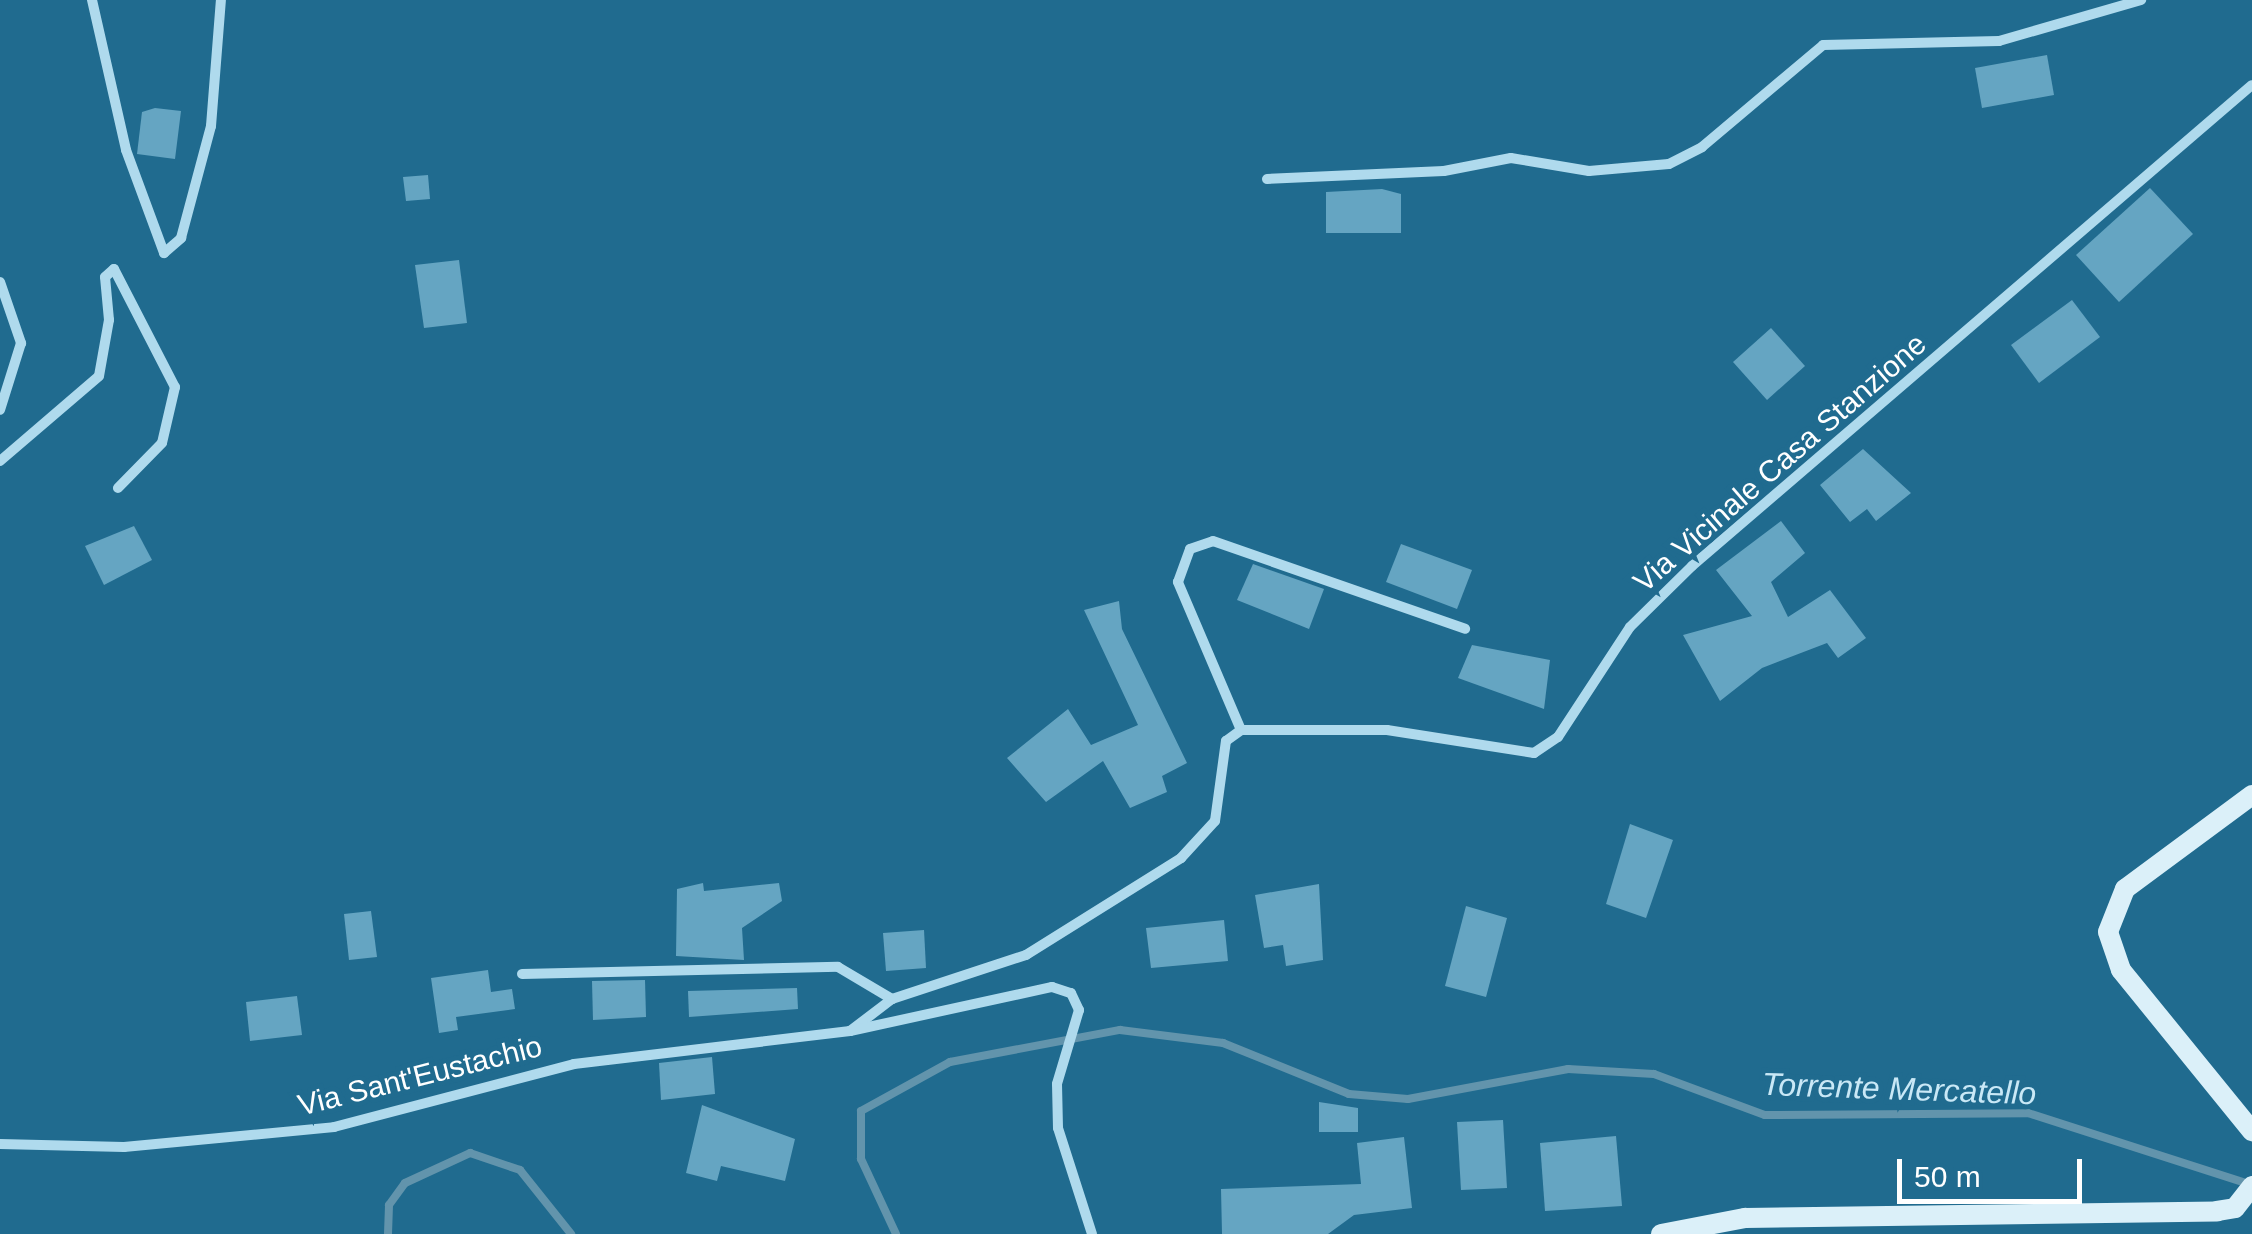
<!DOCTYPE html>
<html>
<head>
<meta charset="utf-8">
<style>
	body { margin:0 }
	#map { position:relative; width:2252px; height:1234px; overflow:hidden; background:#206b8f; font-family:Helvetica,sans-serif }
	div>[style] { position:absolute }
	.stream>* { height:8px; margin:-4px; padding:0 4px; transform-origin:4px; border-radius:4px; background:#6294ac }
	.building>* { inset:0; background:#65a5c2 }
	.street>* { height:10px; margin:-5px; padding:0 5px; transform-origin:5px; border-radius:5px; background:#afdaed }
	.secondary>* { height:20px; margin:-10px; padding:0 10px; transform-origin:10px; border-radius:10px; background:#dbf0f9 }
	span { translate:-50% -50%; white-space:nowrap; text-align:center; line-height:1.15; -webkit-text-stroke:10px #206b8f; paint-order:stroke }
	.street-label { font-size:30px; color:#fff }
	.water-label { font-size:32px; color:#c9e8f6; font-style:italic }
	.scale { position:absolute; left:1897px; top:1159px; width:185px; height:45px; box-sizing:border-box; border:5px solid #fff; border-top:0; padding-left:12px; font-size:30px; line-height:35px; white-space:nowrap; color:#fff; -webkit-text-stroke:8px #206b8f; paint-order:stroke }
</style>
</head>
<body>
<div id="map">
	<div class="stream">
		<div style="left:388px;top:1234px;width:29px;rotate:-88deg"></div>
		<div style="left:389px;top:1205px;width:27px;rotate:-54deg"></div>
		<div style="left:405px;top:1183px;width:72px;rotate:-24.8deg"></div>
		<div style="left:470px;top:1153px;width:53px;rotate:18.8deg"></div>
		<div style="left:520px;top:1170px;width:82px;rotate:51.4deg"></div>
		<div style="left:896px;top:1234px;width:83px;rotate:-115deg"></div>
		<div style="left:861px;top:1159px;width:48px;rotate:-90deg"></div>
		<div style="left:861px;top:1111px;width:102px;rotate:-28.8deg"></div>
		<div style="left:950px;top:1062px;width:173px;rotate:-10.7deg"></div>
		<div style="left:1120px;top:1030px;width:104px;rotate:7.2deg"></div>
		<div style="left:1223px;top:1043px;width:136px;rotate:22deg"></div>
		<div style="left:1349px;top:1094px;width:59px;rotate:4.8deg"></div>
		<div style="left:1408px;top:1099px;width:163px;rotate:-10.6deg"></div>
		<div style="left:1568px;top:1069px;width:86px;rotate:3.3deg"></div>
		<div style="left:1654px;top:1074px;width:118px;rotate:20.3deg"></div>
		<div style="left:1765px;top:1115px;width:263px;rotate:-0.4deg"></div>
		<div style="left:2028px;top:1113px;width:235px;rotate:17.8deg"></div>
	</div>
	<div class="building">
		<div style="clip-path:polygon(2047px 55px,2054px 95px,1982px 108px,1975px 68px)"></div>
		<div style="clip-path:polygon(155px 108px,181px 111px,175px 159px,137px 154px,142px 112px)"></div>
		<div style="clip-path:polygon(428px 175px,430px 199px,406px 201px,403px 177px)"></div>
		<div style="clip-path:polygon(2150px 188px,2193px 234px,2119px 302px,2076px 255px)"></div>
		<div style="clip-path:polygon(1382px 189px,1401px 194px,1401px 233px,1326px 233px,1326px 192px)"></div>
		<div style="clip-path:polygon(459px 260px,467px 323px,424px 328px,415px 265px)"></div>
		<div style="clip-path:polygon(2072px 300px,2100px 337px,2039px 383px,2011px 345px)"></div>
		<div style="clip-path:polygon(1771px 328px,1805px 366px,1767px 400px,1733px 362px)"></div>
		<div style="clip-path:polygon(1863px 449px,1911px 493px,1876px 521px,1867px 509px,1850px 522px,1820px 485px)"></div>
		<div style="clip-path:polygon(1781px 521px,1805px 553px,1771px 582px,1788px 617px,1830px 590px,1866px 638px,1838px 658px,1827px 643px,1762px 668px,1720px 701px,1683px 635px,1752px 616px,1716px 570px)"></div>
		<div style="clip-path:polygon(134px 526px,152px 560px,104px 585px,85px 546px)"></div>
		<div style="clip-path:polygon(1401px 544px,1472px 570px,1457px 609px,1386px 582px)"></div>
		<div style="clip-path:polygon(1253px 564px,1324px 589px,1309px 629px,1237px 600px)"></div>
		<div style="clip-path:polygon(1119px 601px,1122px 629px,1187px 763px,1162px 776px,1167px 792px,1130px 808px,1103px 761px,1046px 802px,1007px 758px,1068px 709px,1091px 745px,1138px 725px,1084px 610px)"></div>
		<div style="clip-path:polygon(1472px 645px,1550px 660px,1544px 709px,1458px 678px)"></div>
		<div style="clip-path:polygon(1630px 824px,1673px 840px,1646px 918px,1606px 904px)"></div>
		<div style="clip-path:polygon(703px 883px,704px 891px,779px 883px,782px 901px,742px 928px,744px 960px,676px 956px,677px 889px)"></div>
		<div style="clip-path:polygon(1319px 884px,1323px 960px,1286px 966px,1283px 945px,1264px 948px,1255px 895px)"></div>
		<div style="clip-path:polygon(1466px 906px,1507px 918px,1486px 997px,1445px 986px)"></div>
		<div style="clip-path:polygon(371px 911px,377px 957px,349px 960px,344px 914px)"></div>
		<div style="clip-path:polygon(1224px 920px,1228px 961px,1151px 968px,1146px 928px)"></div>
		<div style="clip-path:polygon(924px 930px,926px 968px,886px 971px,883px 933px)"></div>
		<div style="clip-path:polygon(488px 970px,491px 992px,512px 989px,515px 1009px,456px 1017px,458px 1030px,439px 1033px,431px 978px)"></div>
		<div style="clip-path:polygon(645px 980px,646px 1017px,593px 1020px,592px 981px)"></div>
		<div style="clip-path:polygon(797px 988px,798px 1009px,689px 1017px,688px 991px)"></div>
		<div style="clip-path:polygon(297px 996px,302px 1035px,250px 1041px,246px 1002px)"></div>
		<div style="clip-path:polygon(712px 1057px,715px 1094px,661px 1100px,659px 1063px)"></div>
		<div style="clip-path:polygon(1319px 1102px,1358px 1108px,1358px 1132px,1319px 1132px)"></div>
		<div style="clip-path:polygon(702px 1105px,795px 1139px,785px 1181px,721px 1166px,717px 1181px,686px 1173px)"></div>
		<div style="clip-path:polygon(1503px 1120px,1507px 1188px,1461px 1190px,1457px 1122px)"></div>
		<div style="clip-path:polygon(1616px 1136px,1622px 1206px,1545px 1211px,1540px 1143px)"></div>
		<div style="clip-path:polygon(1404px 1137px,1412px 1208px,1354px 1215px,1328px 1234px,1222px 1234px,1221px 1189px,1361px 1184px,1357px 1143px)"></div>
	</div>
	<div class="street">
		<div style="left:92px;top:0;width:154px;rotate:77.2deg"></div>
		<div style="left:126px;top:150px;width:110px;rotate:69.7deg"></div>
		<div style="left:164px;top:253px;width:23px;rotate:-41deg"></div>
		<div style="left:181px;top:238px;width:116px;rotate:-75deg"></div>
		<div style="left:211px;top:126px;width:126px;rotate:-85.5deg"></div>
		<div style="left:1267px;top:179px;width:177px;rotate:-2.6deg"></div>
		<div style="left:1444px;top:171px;width:68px;rotate:-11deg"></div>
		<div style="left:1511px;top:158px;width:79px;rotate:9.5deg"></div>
		<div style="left:1589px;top:171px;width:80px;rotate:-5deg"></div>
		<div style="left:1669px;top:164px;width:37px;rotate:-27deg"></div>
		<div style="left:1702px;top:147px;width:158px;rotate:-40.1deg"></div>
		<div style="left:1823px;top:45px;width:176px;rotate:-1.3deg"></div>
		<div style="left:1999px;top:41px;width:148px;rotate:-16.1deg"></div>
		<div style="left:0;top:282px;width:65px;rotate:71deg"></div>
		<div style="left:21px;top:343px;width:70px;rotate:107.4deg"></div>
		<div style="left:0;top:461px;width:130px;rotate:-40.6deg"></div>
		<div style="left:99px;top:376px;width:57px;rotate:-79.9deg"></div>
		<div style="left:109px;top:320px;width:43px;rotate:-95.3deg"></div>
		<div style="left:105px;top:277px;width:12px;rotate:-42deg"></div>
		<div style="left:114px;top:269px;width:133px;rotate:62.7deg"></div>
		<div style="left:175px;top:387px;width:57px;rotate:103.1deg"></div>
		<div style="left:162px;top:443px;width:63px;rotate:134.4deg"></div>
		<div style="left:1241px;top:730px;width:161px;rotate:-113.1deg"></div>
		<div style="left:1178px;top:582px;width:35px;rotate:-70deg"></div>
		<div style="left:1190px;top:549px;width:24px;rotate:-19deg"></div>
		<div style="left:1213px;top:541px;width:267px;rotate:19.2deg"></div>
		<div style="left:522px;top:974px;width:316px;rotate:-1.3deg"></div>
		<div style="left:838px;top:967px;width:63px;rotate:30.7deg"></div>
		<div style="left:850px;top:1031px;width:53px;rotate:-37.3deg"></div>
		<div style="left:892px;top:999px;width:141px;rotate:-18.2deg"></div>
		<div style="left:1026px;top:955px;width:183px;rotate:-32deg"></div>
		<div style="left:1181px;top:858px;width:50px;rotate:-47.4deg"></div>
		<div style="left:1215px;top:821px;width:81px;rotate:-82.2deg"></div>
		<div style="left:1226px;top:741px;width:19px;rotate:-36deg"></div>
		<div style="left:1241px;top:730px;width:146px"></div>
		<div style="left:1387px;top:730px;width:149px;rotate:8.9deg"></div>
		<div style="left:1534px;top:753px;width:29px;rotate:-34deg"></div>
		<div style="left:1558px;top:737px;width:131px;rotate:-56.8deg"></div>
		<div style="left:1630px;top:627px;width:87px;rotate:-44.5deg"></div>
		<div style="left:1692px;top:566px;width:738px;rotate:-40.66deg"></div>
		<div style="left:0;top:1144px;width:124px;rotate:1.4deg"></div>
		<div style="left:124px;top:1147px;width:211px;rotate:-5.4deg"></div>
		<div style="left:334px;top:1127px;width:248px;rotate:-14.7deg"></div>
		<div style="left:574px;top:1064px;width:278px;rotate:-6.8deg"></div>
		<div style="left:850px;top:1031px;width:207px;rotate:-12.3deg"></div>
		<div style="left:1052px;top:987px;width:20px;rotate:18deg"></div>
		<div style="left:1071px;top:993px;width:19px;rotate:65deg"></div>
		<div style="left:1079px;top:1010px;width:77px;rotate:106.6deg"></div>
		<div style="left:1057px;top:1084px;width:44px;rotate:88.7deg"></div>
		<div style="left:1058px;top:1128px;width:111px;rotate:72.2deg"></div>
	</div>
	<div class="secondary">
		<div style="left:2252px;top:795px;width:158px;rotate:143.5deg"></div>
		<div style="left:2125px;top:889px;width:46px;rotate:111.6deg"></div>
		<div style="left:2108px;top:932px;width:40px;rotate:71.1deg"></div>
		<div style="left:2121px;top:970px;width:208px;rotate:50.9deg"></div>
		<div style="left:1661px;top:1234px;width:86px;rotate:-10.8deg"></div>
		<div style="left:1745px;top:1218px;width:472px;rotate:-0.8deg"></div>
		<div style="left:2217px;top:1211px;width:18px;rotate:-9deg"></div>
		<div style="left:2235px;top:1208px;width:28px;rotate:-52deg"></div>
	</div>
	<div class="street-label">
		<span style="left:1780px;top:463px;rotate:-41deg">Via Vicinale Casa Stanzione</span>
		<span style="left:420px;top:1076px;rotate:-14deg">Via Sant'Eustachio</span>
	</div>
	<div class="water-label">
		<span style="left:1899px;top:1089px;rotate:2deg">Torrente Mercatello</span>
	</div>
	<div class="scale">50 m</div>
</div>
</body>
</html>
